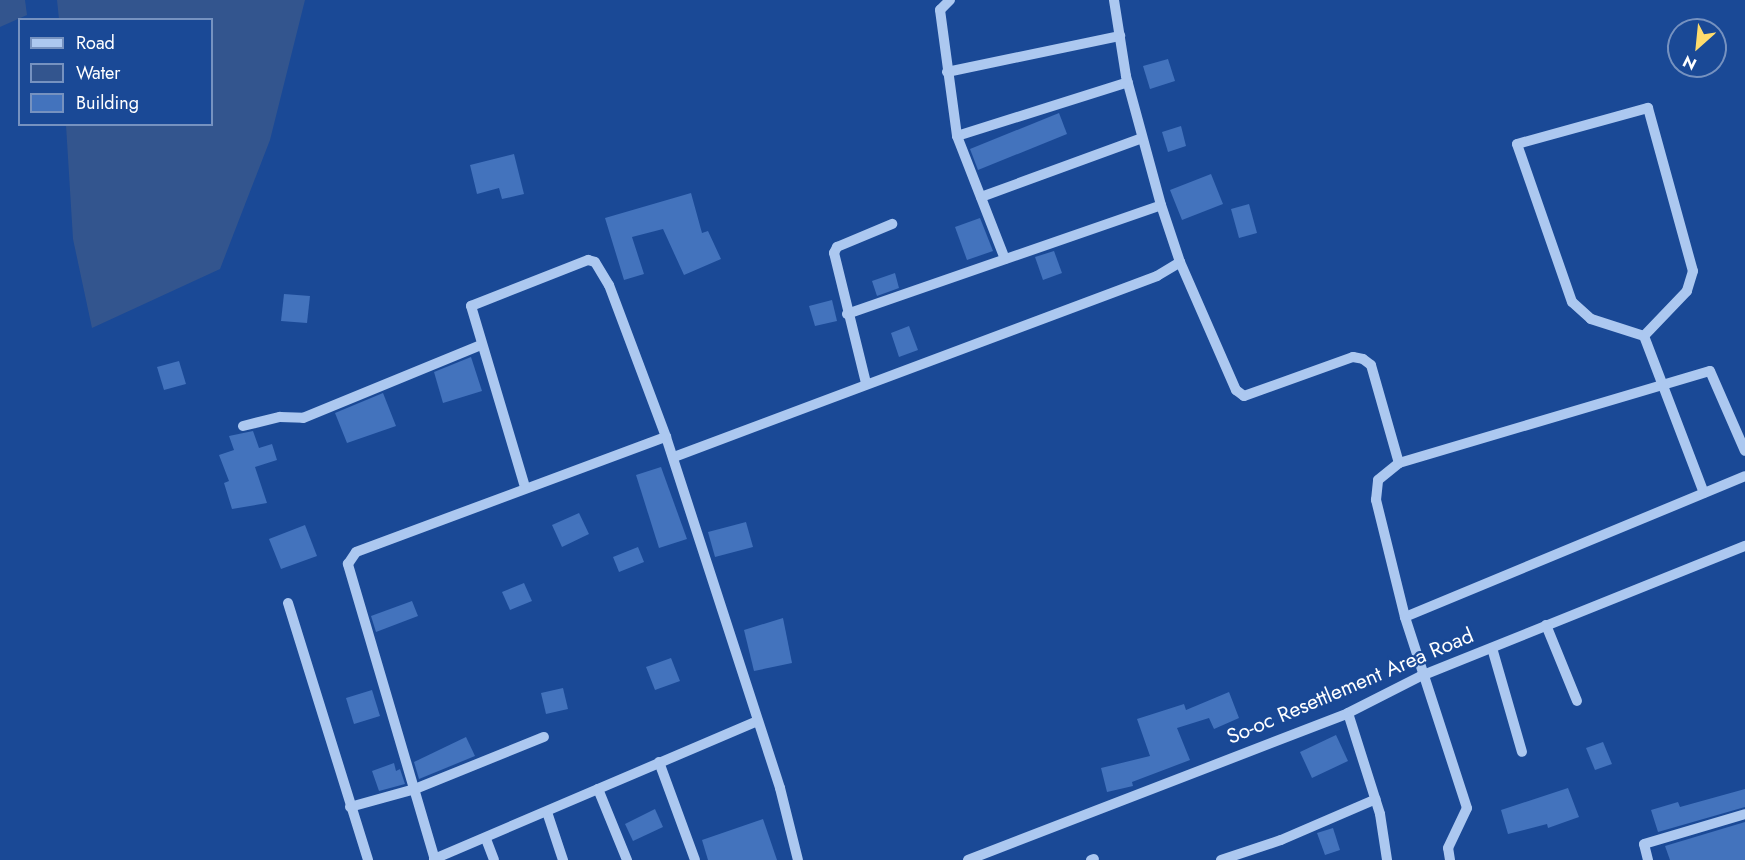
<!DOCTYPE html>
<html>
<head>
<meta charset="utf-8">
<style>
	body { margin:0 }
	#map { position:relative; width:1745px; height:860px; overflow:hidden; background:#1a4996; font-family:Jost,sans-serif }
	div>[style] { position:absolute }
	.water>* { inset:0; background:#33558e }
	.building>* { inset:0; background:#4373bd }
	.minor>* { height:10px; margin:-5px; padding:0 5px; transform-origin:5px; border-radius:5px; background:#acc8f0 }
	span { translate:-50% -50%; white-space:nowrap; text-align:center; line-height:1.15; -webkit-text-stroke:4.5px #1a4996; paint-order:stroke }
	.street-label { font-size:21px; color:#fff }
	.legend { position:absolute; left:18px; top:18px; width:195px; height:108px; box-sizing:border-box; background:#1a4996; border:2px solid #7692c0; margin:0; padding:8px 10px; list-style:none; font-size:18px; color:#fff }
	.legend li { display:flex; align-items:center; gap:12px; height:30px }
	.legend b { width:30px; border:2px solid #7692c0 }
	.north { position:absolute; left:1667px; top:18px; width:60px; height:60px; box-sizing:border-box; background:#1a4996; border:2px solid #7692c0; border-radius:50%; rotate:207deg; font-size:16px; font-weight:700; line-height:24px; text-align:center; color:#fff }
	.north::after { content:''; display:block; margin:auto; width:21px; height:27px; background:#ffdc6c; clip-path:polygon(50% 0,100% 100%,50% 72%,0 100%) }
</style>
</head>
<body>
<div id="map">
	<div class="water">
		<div style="clip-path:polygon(0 0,25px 0,27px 15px,0 27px)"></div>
		<div style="clip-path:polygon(57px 0,305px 0,270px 140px,220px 269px,92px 328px,73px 239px,66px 125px,212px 124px,212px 20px,59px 19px)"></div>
	</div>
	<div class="building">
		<div style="clip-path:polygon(1168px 59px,1175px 81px,1150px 89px,1143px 66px)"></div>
		<div style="clip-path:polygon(1059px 113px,1067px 134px,978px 170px,970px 149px)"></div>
		<div style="clip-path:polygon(1181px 126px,1186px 146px,1168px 152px,1162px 132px)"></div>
		<div style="clip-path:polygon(514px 154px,524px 194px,502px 199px,499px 188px,477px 194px,470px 165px)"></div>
		<div style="clip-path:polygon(1211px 174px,1223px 204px,1182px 220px,1170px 190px)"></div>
		<div style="clip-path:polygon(691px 193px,702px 233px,708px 231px,721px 259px,684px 275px,663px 229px,632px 237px,644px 274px,624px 280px,605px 218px)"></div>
		<div style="clip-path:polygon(1249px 204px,1257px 233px,1239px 238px,1231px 209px)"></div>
		<div style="clip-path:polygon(980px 218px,993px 251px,967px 260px,955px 227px)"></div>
		<div style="clip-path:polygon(1054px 251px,1062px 273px,1043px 280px,1035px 257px)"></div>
		<div style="clip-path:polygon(895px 273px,899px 288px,877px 296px,872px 281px)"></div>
		<div style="clip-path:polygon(284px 294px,310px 296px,307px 323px,281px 321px)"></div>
		<div style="clip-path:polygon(832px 300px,837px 321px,815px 326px,809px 306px)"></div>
		<div style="clip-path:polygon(909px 326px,918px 350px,899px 357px,891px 333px)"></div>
		<div style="clip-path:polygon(471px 357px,482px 391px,443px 403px,434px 372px)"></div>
		<div style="clip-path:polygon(179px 361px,186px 384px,164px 390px,157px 367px)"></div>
		<div style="clip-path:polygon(383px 393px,396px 426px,347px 443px,335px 413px)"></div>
		<div style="clip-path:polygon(253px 431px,259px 448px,272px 444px,277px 460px,255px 467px,267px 503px,232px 509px,224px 483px,229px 481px,219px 455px,234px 450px,229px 436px)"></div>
		<div style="clip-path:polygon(661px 467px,687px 539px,659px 548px,636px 475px)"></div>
		<div style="clip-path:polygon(579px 513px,589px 534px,562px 547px,552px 525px)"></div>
		<div style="clip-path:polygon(746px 522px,753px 547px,715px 557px,708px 532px)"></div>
		<div style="clip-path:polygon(305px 525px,317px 556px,281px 569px,269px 539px)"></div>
		<div style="clip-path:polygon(638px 547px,644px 562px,619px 572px,613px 557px)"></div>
		<div style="clip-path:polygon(524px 583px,532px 601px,510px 610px,502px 592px)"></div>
		<div style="clip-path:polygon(412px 601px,418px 616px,376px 632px,371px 616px)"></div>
		<div style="clip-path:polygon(783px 618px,792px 663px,754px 671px,744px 630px)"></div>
		<div style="clip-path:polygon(671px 658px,680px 681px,655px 690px,646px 667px)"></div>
		<div style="clip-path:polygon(563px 688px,568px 709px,546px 714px,541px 693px)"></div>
		<div style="clip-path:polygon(372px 690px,380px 716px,354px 724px,346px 698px)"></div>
		<div style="clip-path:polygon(1229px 692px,1239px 718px,1214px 729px,1209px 718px,1177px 728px,1190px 760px,1132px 782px,1133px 786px,1107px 792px,1101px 768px,1150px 756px,1137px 719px,1184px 704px,1186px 710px)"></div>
		<div style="clip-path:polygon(1336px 735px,1348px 761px,1312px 778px,1300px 752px)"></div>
		<div style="clip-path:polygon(466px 737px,475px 756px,419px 779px,414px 762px)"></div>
		<div style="clip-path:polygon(1603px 742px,1612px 764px,1595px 770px,1586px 748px)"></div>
		<div style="clip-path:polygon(394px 763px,396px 771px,400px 769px,405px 784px,379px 791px,372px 771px)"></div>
		<div style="clip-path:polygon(1568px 788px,1579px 817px,1548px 828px,1547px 824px,1508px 834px,1501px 810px)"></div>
		<div style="clip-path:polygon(1745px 789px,1745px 807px,1658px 832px,1651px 810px,1678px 802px,1680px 807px)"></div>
		<div style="clip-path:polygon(655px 809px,663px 827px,633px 841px,625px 824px)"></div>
		<div style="clip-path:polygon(763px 819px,777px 860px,708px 860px,702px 840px)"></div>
		<div style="clip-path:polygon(1745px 822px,1745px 860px,1670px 860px,1665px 846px)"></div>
		<div style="clip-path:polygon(1333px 828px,1340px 850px,1325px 855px,1317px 833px)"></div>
	</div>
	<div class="minor">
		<div style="left:950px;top:0;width:14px;rotate:135deg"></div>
		<div style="left:940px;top:10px;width:127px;rotate:82.3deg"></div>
		<div style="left:957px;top:136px;width:132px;rotate:68.7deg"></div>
		<div style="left:947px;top:72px;width:177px;rotate:-11.8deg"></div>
		<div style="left:1648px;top:108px;width:169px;rotate:74.6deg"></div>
		<div style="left:1693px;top:271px;width:21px;rotate:107deg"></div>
		<div style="left:1687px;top:291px;width:62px;rotate:133.7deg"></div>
		<div style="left:1644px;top:336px;width:56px;rotate:-162.2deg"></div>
		<div style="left:1591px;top:319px;width:25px;rotate:-138deg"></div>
		<div style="left:1572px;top:302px;width:167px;rotate:-109.2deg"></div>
		<div style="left:1517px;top:144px;width:136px;rotate:-15.4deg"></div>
		<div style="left:957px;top:136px;width:179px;rotate:-17.5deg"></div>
		<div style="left:981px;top:197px;width:171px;rotate:-20.1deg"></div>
		<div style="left:1180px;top:262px;width:140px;rotate:66.4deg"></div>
		<div style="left:1236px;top:390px;width:10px;rotate:37deg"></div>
		<div style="left:1244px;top:396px;width:116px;rotate:-19.7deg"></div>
		<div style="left:1353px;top:357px;width:10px;rotate:11deg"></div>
		<div style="left:1363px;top:359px;width:10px;rotate:37deg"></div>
		<div style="left:1371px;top:365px;width:102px;rotate:74.1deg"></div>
		<div style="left:847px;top:314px;width:332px;rotate:-19.1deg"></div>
		<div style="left:1644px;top:336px;width:168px;rotate:69.1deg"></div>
		<div style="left:866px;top:383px;width:134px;rotate:-103.8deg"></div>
		<div style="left:834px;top:253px;width:7px;rotate:-63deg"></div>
		<div style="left:837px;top:247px;width:60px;rotate:-22.7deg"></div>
		<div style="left:243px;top:426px;width:38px;rotate:-14deg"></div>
		<div style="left:280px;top:417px;width:23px;rotate:2deg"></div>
		<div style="left:303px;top:418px;width:192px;rotate:-22.3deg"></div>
		<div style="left:674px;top:457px;width:516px;rotate:-20.54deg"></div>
		<div style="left:1157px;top:276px;width:27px;rotate:-31deg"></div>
		<div style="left:1180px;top:262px;width:60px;rotate:-108.4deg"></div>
		<div style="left:1161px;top:205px;width:134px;rotate:-105.2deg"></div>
		<div style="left:1126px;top:76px;width:77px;rotate:-99deg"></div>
		<div style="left:525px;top:487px;width:189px;rotate:-106.6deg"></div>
		<div style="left:471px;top:306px;width:126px;rotate:-21.5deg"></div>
		<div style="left:588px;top:260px;width:7px;rotate:16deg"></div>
		<div style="left:595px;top:262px;width:27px;rotate:59deg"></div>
		<div style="left:609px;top:285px;width:162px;rotate:69.4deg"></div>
		<div style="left:288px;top:603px;width:269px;rotate:72.7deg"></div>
		<div style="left:1405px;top:617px;width:368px;rotate:-22.5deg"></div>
		<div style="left:1546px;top:625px;width:82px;rotate:67.8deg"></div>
		<div style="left:1492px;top:648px;width:108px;rotate:73.9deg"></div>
		<div style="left:1348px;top:713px;width:106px;rotate:72.4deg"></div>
		<div style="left:1380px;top:814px;width:47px;rotate:81.3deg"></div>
		<div style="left:659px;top:762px;width:104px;rotate:69.8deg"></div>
		<div style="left:598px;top:789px;width:77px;rotate:67.8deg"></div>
		<div style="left:350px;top:807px;width:67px;rotate:-15.5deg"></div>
		<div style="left:415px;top:789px;width:139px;rotate:-22deg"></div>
		<div style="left:547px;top:812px;width:51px;rotate:71.6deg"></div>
		<div style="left:486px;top:839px;width:22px;rotate:69deg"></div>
		<div style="left:434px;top:859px;width:352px;rotate:-23.1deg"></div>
		<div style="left:435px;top:860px;width:309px;rotate:-106.4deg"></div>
		<div style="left:348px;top:564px;width:14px;rotate:-56deg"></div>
		<div style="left:356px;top:552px;width:331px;rotate:-20.4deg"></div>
		<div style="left:666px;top:437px;width:369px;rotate:72deg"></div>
		<div style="left:780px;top:788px;width:74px;rotate:76deg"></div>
		<div style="left:968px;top:860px;width:407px;rotate:-21.1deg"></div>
		<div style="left:1348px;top:713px;width:82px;rotate:-26.9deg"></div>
		<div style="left:1421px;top:676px;width:349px;rotate:-21.9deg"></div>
		<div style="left:1091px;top:860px;width:3px;rotate:-18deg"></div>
		<div style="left:1221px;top:860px;width:63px;rotate:-18.4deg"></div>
		<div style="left:1281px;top:840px;width:103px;rotate:-23.3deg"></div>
		<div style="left:1450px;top:860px;width:12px;rotate:-99deg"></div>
		<div style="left:1448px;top:848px;width:44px;rotate:-64.6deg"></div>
		<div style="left:1467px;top:808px;width:201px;rotate:-108deg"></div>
		<div style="left:1405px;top:617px;width:121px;rotate:-103.9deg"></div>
		<div style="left:1376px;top:500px;width:20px;rotate:-84deg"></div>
		<div style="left:1378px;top:480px;width:27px;rotate:-39deg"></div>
		<div style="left:1399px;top:463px;width:324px;rotate:-16.5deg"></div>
		<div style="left:1710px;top:371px;width:87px;rotate:66.4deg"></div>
		<div style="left:1648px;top:860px;width:16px;rotate:-104deg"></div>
		<div style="left:1644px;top:844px;width:105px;rotate:-16.5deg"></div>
	</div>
	<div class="street-label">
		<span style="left:1350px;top:686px;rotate:-23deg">So-oc Resettlement Area Road</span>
	</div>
	<ul class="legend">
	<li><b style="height:8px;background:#acc8f0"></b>Road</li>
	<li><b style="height:16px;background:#33558e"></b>Water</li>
	<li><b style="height:16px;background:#4373bd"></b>Building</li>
	</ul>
	<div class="north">N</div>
</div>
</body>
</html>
